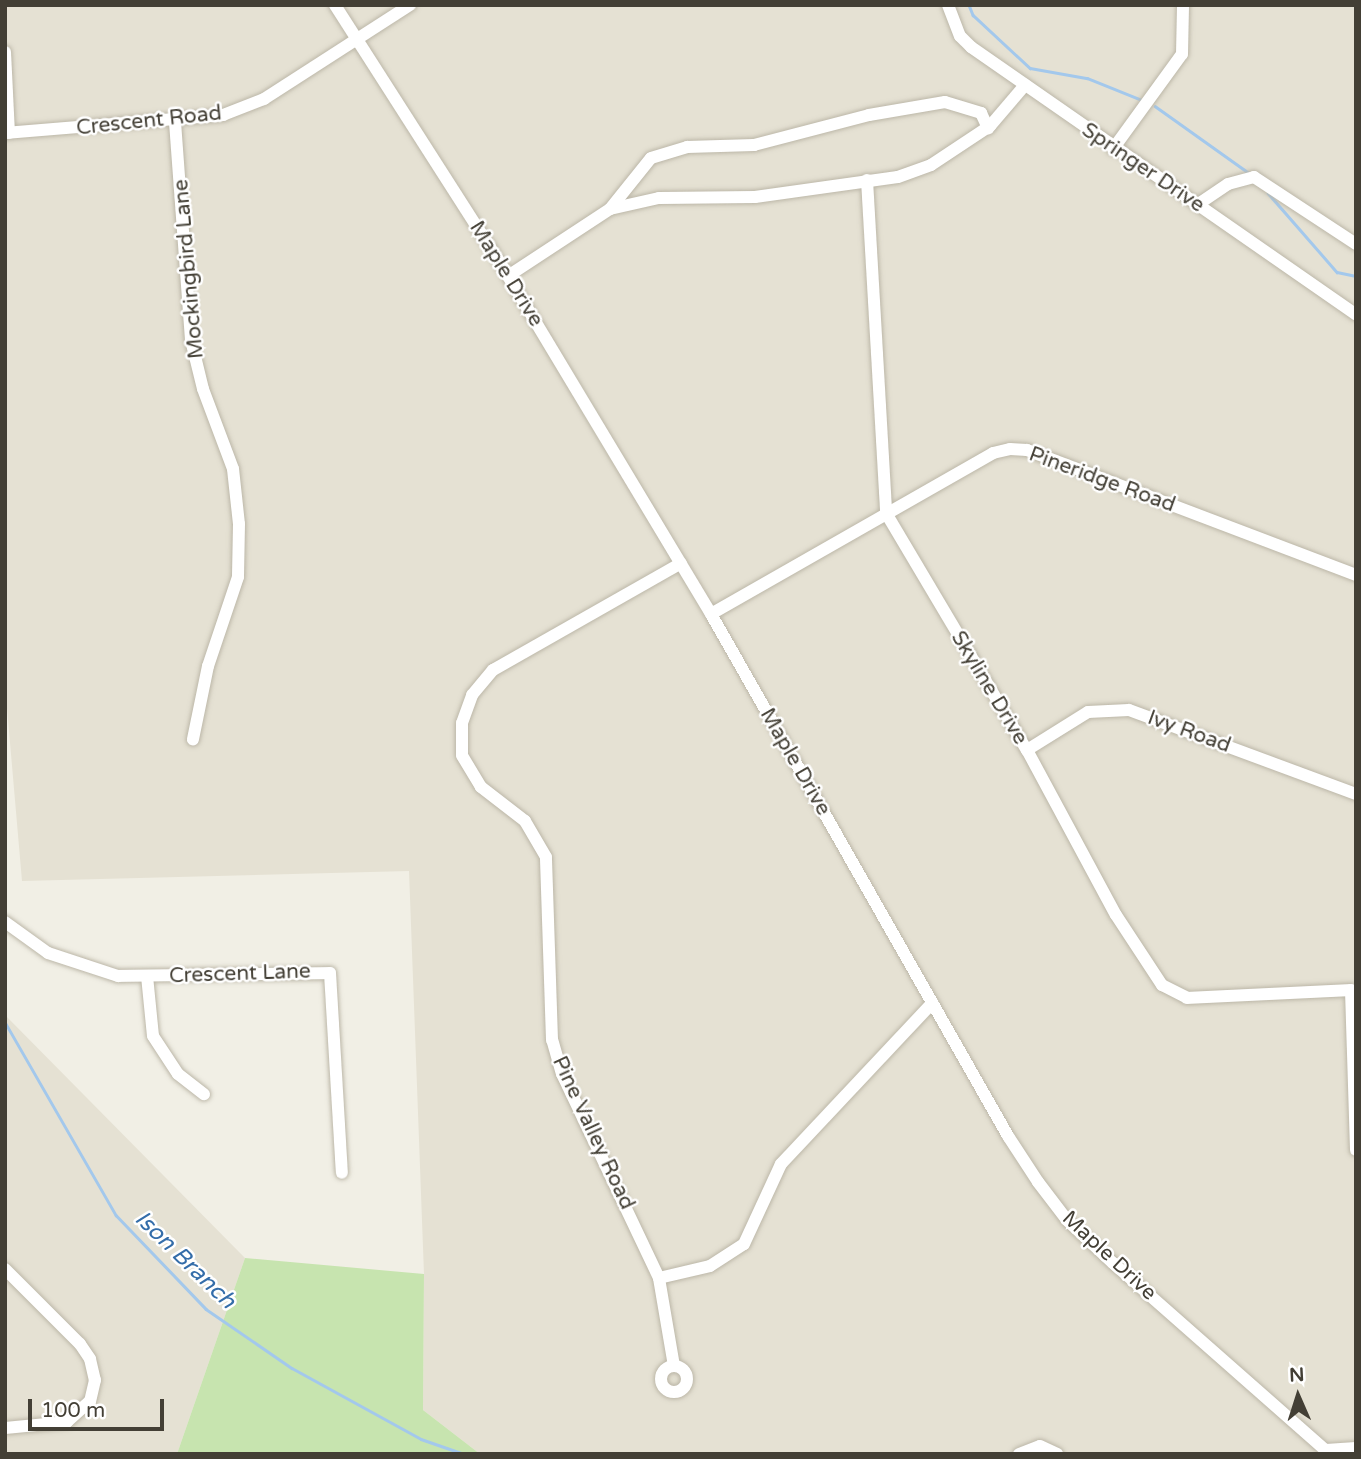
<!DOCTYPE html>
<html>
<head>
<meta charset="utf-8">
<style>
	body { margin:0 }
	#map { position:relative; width:1361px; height:1459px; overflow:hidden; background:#f1efe5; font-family:"Varela Round",sans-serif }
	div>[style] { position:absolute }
	.residential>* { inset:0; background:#e5e1d3 }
	.green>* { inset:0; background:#c7e4af }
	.stream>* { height:2.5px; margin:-1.25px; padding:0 1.25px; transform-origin:1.25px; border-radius:1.25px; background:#a3c8ec }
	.roads { filter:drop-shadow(0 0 2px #bcb7a8) drop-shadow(0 0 2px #bcb7a8) }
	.minor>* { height:12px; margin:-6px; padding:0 6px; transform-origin:6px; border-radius:6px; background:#fff }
	.minor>.ring { margin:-6px; padding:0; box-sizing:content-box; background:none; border:12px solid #fff; border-radius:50% }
	span { translate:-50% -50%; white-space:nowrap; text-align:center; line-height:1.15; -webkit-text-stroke:5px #fff; paint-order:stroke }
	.street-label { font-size:21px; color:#433f35 }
	.water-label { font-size:23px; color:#346da9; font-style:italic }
	.frame { position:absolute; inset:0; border:7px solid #433f35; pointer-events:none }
	.north { position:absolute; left:1263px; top:1361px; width:70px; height:70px; -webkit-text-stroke:5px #fff; paint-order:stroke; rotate:357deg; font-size:19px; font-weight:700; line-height:28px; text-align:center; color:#433f35 }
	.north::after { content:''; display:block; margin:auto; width:24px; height:32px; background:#433f35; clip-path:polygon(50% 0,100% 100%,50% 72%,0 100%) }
	.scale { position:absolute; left:28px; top:1399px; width:136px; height:32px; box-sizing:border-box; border:4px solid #433f35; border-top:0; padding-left:9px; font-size:21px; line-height:24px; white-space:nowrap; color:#433f35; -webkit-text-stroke:5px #fff; paint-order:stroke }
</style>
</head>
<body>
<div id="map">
	<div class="residential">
		<div style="clip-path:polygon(5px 5px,1356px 5px,1356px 1454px,480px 1454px,423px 1410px,424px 1274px,409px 871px,22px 881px,5px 685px)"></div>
		<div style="clip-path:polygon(5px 1015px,245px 1258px,177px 1454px,5px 1454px)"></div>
	</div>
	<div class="green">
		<div style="clip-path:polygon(245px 1258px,424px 1274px,423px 1410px,480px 1454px,177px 1454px)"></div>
	</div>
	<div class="stream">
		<div style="left:969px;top:5px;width:11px;rotate:68deg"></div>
		<div style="left:973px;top:15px;width:78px;rotate:42.9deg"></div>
		<div style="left:1030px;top:68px;width:58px;rotate:10deg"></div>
		<div style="left:1087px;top:78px;width:59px;rotate:21.8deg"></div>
		<div style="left:1155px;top:106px;width:115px;rotate:35.5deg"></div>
		<div style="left:1268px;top:193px;width:105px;rotate:48.9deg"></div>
		<div style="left:1337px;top:272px;width:19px;rotate:12deg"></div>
		<div style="left:5px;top:1022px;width:223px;rotate:60.1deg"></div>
		<div style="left:116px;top:1215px;width:130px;rotate:46.2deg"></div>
		<div style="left:206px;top:1309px;width:104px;rotate:34.5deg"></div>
		<div style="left:292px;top:1368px;width:147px;rotate:28.8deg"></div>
		<div style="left:421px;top:1439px;width:46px;rotate:19.2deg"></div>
	</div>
	<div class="roads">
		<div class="minor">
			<div style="left:335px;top:5px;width:322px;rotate:57.4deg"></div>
			<div style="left:508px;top:276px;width:394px;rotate:59deg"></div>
			<div style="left:711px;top:614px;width:601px;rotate:60.36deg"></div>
			<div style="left:1008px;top:1136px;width:55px;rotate:56.9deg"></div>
			<div style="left:1038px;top:1182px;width:48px;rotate:52.7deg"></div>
			<div style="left:1067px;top:1220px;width:63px;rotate:43.1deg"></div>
			<div style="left:1113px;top:1263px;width:289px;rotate:41.4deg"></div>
			<div style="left:948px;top:5px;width:33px;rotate:69deg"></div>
			<div style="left:960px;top:36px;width:16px;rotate:45deg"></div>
			<div style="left:971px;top:47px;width:469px;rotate:34.8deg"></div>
			<div style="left:5px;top:52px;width:81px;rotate:87.2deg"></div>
			<div style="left:175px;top:122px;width:219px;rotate:85.8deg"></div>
			<div style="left:191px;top:340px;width:50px;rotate:76.2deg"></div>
			<div style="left:203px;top:389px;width:85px;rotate:69.4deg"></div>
			<div style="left:233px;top:469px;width:55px;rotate:83.8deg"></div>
			<div style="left:239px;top:524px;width:53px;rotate:91.1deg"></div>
			<div style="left:238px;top:577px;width:94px;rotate:108.6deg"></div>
			<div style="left:208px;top:666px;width:75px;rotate:101.6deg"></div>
			<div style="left:5px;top:133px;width:219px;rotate:-4.7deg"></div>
			<div style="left:223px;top:115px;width:44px;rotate:-21.3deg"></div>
			<div style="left:264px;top:99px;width:174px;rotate:-32.8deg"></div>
			<div style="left:1113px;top:149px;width:117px;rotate:-54deg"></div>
			<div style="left:1182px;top:54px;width:49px;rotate:-88.8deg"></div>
			<div style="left:867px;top:180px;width:334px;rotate:86.7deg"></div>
			<div style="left:886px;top:513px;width:276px;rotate:59.3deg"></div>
			<div style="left:1027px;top:750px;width:187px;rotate:61.7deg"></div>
			<div style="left:1116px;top:915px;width:84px;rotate:56.7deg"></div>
			<div style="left:1162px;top:985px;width:28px;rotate:27deg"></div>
			<div style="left:1187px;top:998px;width:164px;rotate:-2.8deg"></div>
			<div style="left:1197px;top:205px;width:37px;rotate:-34deg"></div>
			<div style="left:1228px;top:184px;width:27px;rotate:-15deg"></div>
			<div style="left:1254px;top:177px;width:122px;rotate:33.3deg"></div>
			<div style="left:610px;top:209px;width:65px;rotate:-51.2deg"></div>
			<div style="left:651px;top:158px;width:38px;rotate:-17deg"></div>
			<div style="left:687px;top:147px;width:67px;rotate:-1.7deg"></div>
			<div style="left:754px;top:145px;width:119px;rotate:-14.6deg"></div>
			<div style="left:869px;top:115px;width:77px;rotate:-9.7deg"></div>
			<div style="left:945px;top:102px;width:38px;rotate:17deg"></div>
			<div style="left:981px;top:113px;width:17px;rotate:65deg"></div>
			<div style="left:508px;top:276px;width:122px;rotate:-33.3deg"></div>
			<div style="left:610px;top:209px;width:50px;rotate:-12.7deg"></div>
			<div style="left:659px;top:198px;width:96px;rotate:-0.6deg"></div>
			<div style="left:755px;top:197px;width:144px;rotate:-8deg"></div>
			<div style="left:898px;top:177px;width:35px;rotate:-20deg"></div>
			<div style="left:931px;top:165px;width:71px;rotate:-33.5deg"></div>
			<div style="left:990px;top:126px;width:54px;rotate:-49.5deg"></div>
			<div style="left:711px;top:614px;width:325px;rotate:-29.7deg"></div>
			<div style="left:993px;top:453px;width:17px;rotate:-13deg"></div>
			<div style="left:1010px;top:449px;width:17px;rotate:3deg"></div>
			<div style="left:1027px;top:450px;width:352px;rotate:20.8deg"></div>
			<div style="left:1027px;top:750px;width:72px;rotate:-31.9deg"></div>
			<div style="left:1088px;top:712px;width:41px;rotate:-2.8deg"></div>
			<div style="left:1129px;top:710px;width:242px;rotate:20.3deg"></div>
			<div style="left:5px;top:922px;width:53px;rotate:35.8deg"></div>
			<div style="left:48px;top:953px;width:74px;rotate:18.2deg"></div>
			<div style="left:118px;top:976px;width:212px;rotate:-0.8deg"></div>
			<div style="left:330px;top:973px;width:200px;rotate:86.6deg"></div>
			<div style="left:147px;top:976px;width:60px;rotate:84.3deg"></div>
			<div style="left:153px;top:1036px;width:45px;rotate:56.7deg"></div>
			<div style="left:178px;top:1074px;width:33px;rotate:38deg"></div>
			<div style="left:1351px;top:990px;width:160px;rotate:88.2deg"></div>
			<div style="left:5px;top:1269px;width:106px;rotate:45deg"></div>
			<div style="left:80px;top:1344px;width:18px;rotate:56deg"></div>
			<div style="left:90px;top:1359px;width:22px;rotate:77deg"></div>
			<div style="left:95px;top:1380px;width:22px;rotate:103deg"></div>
			<div style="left:90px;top:1401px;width:31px;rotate:138deg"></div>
			<div style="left:67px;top:1422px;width:62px;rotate:174.5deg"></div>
			<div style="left:659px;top:1278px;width:52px;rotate:-13.2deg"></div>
			<div style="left:710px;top:1266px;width:40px;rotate:-32.9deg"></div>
			<div style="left:744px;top:1244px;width:88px;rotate:-65.2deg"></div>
			<div style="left:781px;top:1164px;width:221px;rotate:-46.8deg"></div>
			<div class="ring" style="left:661px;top:1366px;width:14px;height:14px"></div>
			<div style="left:674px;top:1366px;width:89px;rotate:-99.7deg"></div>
			<div style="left:659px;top:1278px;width:226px;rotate:-115.4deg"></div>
			<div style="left:562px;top:1074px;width:35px;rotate:-106deg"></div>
			<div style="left:552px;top:1040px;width:183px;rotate:-91.9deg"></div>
			<div style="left:546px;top:857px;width:42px;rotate:-120.3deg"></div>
			<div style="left:525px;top:821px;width:56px;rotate:-142.3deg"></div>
			<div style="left:481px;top:787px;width:37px;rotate:-121deg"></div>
			<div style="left:462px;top:755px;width:32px;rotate:-90deg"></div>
			<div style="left:462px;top:723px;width:30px;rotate:-70deg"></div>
			<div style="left:472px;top:695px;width:33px;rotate:-50deg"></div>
			<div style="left:493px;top:670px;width:216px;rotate:-29.6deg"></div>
			<div style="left:1326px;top:1450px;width:30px;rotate:-4deg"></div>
			<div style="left:1019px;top:1454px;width:22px;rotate:-21deg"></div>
			<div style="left:1040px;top:1446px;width:19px;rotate:25deg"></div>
		</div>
	</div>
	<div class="street-label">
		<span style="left:149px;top:121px;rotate:-6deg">Crescent Road</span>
		<span style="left:1143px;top:168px;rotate:34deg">Springer Drive</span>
		<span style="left:189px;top:269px;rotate:-95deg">Mockingbird Lane</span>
		<span style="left:506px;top:274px;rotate:58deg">Maple Drive</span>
		<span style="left:1102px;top:480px;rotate:20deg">Pineridge Road</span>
		<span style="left:989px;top:688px;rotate:59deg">Skyline Drive</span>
		<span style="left:1189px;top:732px;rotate:20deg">Ivy Road</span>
		<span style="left:795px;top:762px;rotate:60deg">Maple Drive</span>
		<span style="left:240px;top:974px;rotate:-2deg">Crescent Lane</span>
		<span style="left:593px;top:1133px;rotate:65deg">Pine Valley Road</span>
		<span style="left:1109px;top:1256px;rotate:43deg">Maple Drive</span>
	</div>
	<div class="water-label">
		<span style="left:185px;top:1260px;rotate:44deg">Ison Branch</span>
	</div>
	<div class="frame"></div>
	<div class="north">N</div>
	<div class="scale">100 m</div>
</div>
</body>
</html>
